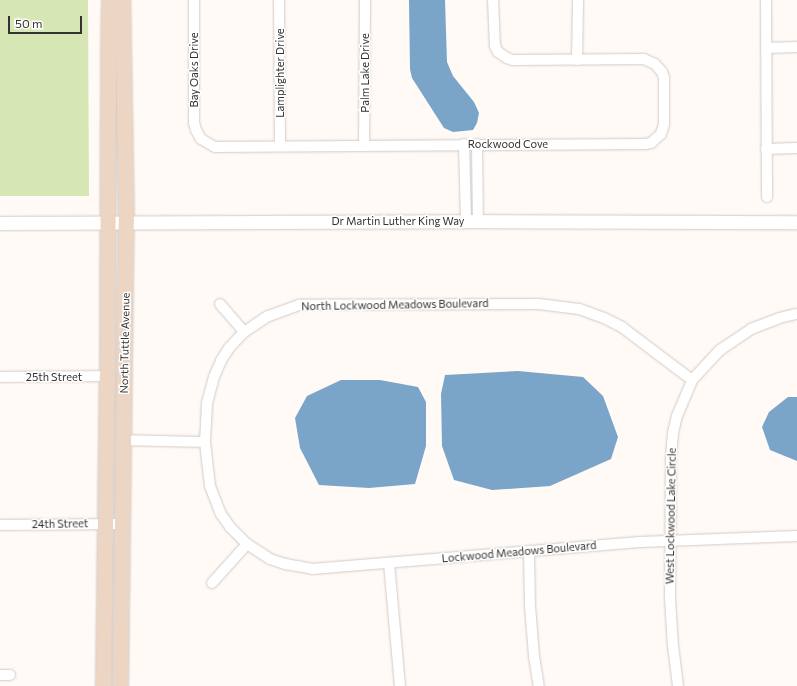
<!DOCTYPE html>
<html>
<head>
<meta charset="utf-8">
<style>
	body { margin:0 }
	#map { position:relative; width:797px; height:686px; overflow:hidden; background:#fffaf6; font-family:Commissioner,sans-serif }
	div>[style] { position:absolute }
	.green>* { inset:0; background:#d6e7b5 }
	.water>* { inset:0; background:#7aa4c8 }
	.roads { filter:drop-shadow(0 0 1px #d1cbc7) drop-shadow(0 0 1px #d1cbc7) }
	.minor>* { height:10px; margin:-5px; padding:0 5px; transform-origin:5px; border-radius:5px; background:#fff }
	.tertiary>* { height:13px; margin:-6.5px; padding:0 6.5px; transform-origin:6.5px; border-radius:6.5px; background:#fff }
	.secondary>* { height:15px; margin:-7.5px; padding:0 7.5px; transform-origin:7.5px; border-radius:7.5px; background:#ecd5c3 }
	span { translate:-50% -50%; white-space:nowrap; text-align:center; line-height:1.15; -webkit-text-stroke:3px #fff; paint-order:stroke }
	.street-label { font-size:11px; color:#343231 }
	.scale { position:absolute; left:8px; top:16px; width:74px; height:18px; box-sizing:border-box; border:2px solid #343231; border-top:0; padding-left:5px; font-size:12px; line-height:14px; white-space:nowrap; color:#343231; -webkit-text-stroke:3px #fff; paint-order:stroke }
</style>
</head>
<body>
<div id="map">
	<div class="green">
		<div style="clip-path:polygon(0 0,88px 0,89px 196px,0 196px)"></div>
	</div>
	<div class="water">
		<div style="clip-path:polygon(409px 0,445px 0,447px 62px,453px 76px,474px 102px,479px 113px,477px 123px,473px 130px,453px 132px,444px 128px,412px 78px,410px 69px)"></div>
		<div style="clip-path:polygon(518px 371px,583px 377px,603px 396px,618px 437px,611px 459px,550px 486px,492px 490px,454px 480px,442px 446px,441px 394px,445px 375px)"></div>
		<div style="clip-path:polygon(341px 380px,380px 380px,418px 387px,426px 402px,426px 446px,415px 484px,369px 488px,319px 485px,300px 448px,295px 418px,307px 396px)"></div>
		<div style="clip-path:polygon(788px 397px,797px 397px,797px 461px,770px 450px,762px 427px,769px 412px)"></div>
	</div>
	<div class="roads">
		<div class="minor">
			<div style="left:194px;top:0;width:123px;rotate:90deg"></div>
			<div style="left:194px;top:123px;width:7px;rotate:74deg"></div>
			<div style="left:196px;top:130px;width:10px;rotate:61deg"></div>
			<div style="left:201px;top:139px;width:16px;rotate:30deg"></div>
			<div style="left:215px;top:147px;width:430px;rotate:-0.4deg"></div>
			<div style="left:645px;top:144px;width:6px;rotate:-9deg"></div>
			<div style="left:651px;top:143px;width:13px;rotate:-42deg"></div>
			<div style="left:661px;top:134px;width:10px;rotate:-73deg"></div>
			<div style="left:664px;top:124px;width:46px;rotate:-90deg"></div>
			<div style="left:664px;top:78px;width:6px;rotate:-108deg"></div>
			<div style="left:662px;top:72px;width:11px;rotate:-131deg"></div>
			<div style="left:655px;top:64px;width:12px;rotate:-156deg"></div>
			<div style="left:644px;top:59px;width:131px;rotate:179.6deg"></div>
			<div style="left:513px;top:60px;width:6px;rotate:-162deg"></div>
			<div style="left:507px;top:58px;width:11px;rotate:-146deg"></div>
			<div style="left:498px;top:52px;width:7px;rotate:-117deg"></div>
			<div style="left:495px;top:46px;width:46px;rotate:-92.5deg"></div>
			<div style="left:279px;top:0;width:146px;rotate:89.6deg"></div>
			<div style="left:766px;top:0;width:197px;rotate:89.7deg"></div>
			<div style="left:766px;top:48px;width:31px;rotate:-2deg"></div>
			<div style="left:577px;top:60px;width:60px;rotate:-89deg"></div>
			<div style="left:464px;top:144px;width:77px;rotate:88.5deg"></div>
			<div style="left:477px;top:144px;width:77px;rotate:89.3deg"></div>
			<div style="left:364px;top:146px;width:146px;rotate:-89.6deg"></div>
			<div style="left:766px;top:149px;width:31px;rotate:-2deg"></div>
			<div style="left:220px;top:304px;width:37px;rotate:49deg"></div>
			<div style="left:0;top:377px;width:107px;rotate:-0.5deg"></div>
			<div style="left:692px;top:380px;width:88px;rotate:-142.9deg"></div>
			<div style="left:622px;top:327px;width:20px;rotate:-153deg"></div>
			<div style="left:604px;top:318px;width:27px;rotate:-160deg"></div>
			<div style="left:579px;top:309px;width:41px;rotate:-173deg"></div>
			<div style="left:538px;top:304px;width:239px;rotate:179.8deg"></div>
			<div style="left:299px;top:305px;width:33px;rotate:160deg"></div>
			<div style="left:268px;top:316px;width:29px;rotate:146deg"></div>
			<div style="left:244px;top:332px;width:22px;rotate:133deg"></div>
			<div style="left:229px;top:348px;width:15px;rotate:122deg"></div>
			<div style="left:221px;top:361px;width:17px;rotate:114deg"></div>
			<div style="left:214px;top:377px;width:28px;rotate:105deg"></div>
			<div style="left:207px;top:404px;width:38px;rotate:93deg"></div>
			<div style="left:205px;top:442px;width:44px;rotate:83.5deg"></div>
			<div style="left:210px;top:486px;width:30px;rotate:69deg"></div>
			<div style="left:221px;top:514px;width:16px;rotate:55deg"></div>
			<div style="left:230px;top:527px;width:24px;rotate:45deg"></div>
			<div style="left:247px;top:544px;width:27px;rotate:33deg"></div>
			<div style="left:270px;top:559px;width:16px;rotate:18deg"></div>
			<div style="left:285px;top:564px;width:27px;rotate:10deg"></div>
			<div style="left:312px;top:569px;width:329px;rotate:-4.7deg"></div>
			<div style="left:640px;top:542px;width:157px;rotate:-2.2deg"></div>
			<div style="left:123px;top:440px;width:82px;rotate:1.4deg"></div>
			<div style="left:0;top:525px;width:121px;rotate:-0.5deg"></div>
			<div style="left:529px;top:551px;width:55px;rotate:89deg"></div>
			<div style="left:530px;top:606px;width:50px;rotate:85.4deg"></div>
			<div style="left:534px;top:656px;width:30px;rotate:81deg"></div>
			<div style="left:389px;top:563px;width:123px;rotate:84.9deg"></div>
			<div style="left:212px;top:583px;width:52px;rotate:-48.1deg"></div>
			<div style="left:0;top:675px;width:10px"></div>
			<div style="left:678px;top:686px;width:39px;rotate:-97deg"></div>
			<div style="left:673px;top:647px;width:49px;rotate:-93.5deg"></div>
			<div style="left:670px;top:598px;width:142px;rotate:-89.6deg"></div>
			<div style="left:671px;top:456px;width:23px;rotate:-85deg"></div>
			<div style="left:673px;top:433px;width:17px;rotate:-77deg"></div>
			<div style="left:677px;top:416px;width:39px;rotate:-67deg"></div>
			<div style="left:692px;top:380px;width:41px;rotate:-47deg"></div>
			<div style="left:720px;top:350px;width:37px;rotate:-34deg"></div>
			<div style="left:751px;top:329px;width:30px;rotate:-21deg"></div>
			<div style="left:779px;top:318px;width:18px;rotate:-13deg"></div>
		</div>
		<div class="tertiary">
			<div style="left:0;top:223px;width:466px;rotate:-0.2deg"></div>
			<div style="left:466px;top:221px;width:331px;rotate:0.2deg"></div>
		</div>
		<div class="secondary">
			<div style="left:103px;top:686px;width:310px;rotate:-89.3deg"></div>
			<div style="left:107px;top:376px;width:318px;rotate:-89.8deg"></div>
			<div style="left:108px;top:58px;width:58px;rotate:-89deg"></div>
			<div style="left:120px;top:686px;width:465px;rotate:-89.3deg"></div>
			<div style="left:126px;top:221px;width:221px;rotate:-91deg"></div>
		</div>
	</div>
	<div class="street-label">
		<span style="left:194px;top:70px;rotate:-90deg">Bay Oaks Drive</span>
		<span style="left:280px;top:73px;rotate:-90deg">Lamplighter Drive</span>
		<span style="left:365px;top:73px;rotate:-90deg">Palm Lake Drive</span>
		<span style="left:508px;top:144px">Rockwood Cove</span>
		<span style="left:398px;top:221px">Dr Martin Luther King Way</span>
		<span style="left:395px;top:305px;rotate:-1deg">North Lockwood Meadows Boulevard</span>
		<span style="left:125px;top:343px;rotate:-89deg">North Tuttle Avenue</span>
		<span style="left:54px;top:377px">25th Street</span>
		<span style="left:671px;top:516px;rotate:-89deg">West Lockwood Lake Circle</span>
		<span style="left:60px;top:524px;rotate:-1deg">24th Street</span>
		<span style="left:519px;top:552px;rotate:-5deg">Lockwood Meadows Boulevard</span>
	</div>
	<div class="scale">50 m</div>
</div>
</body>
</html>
